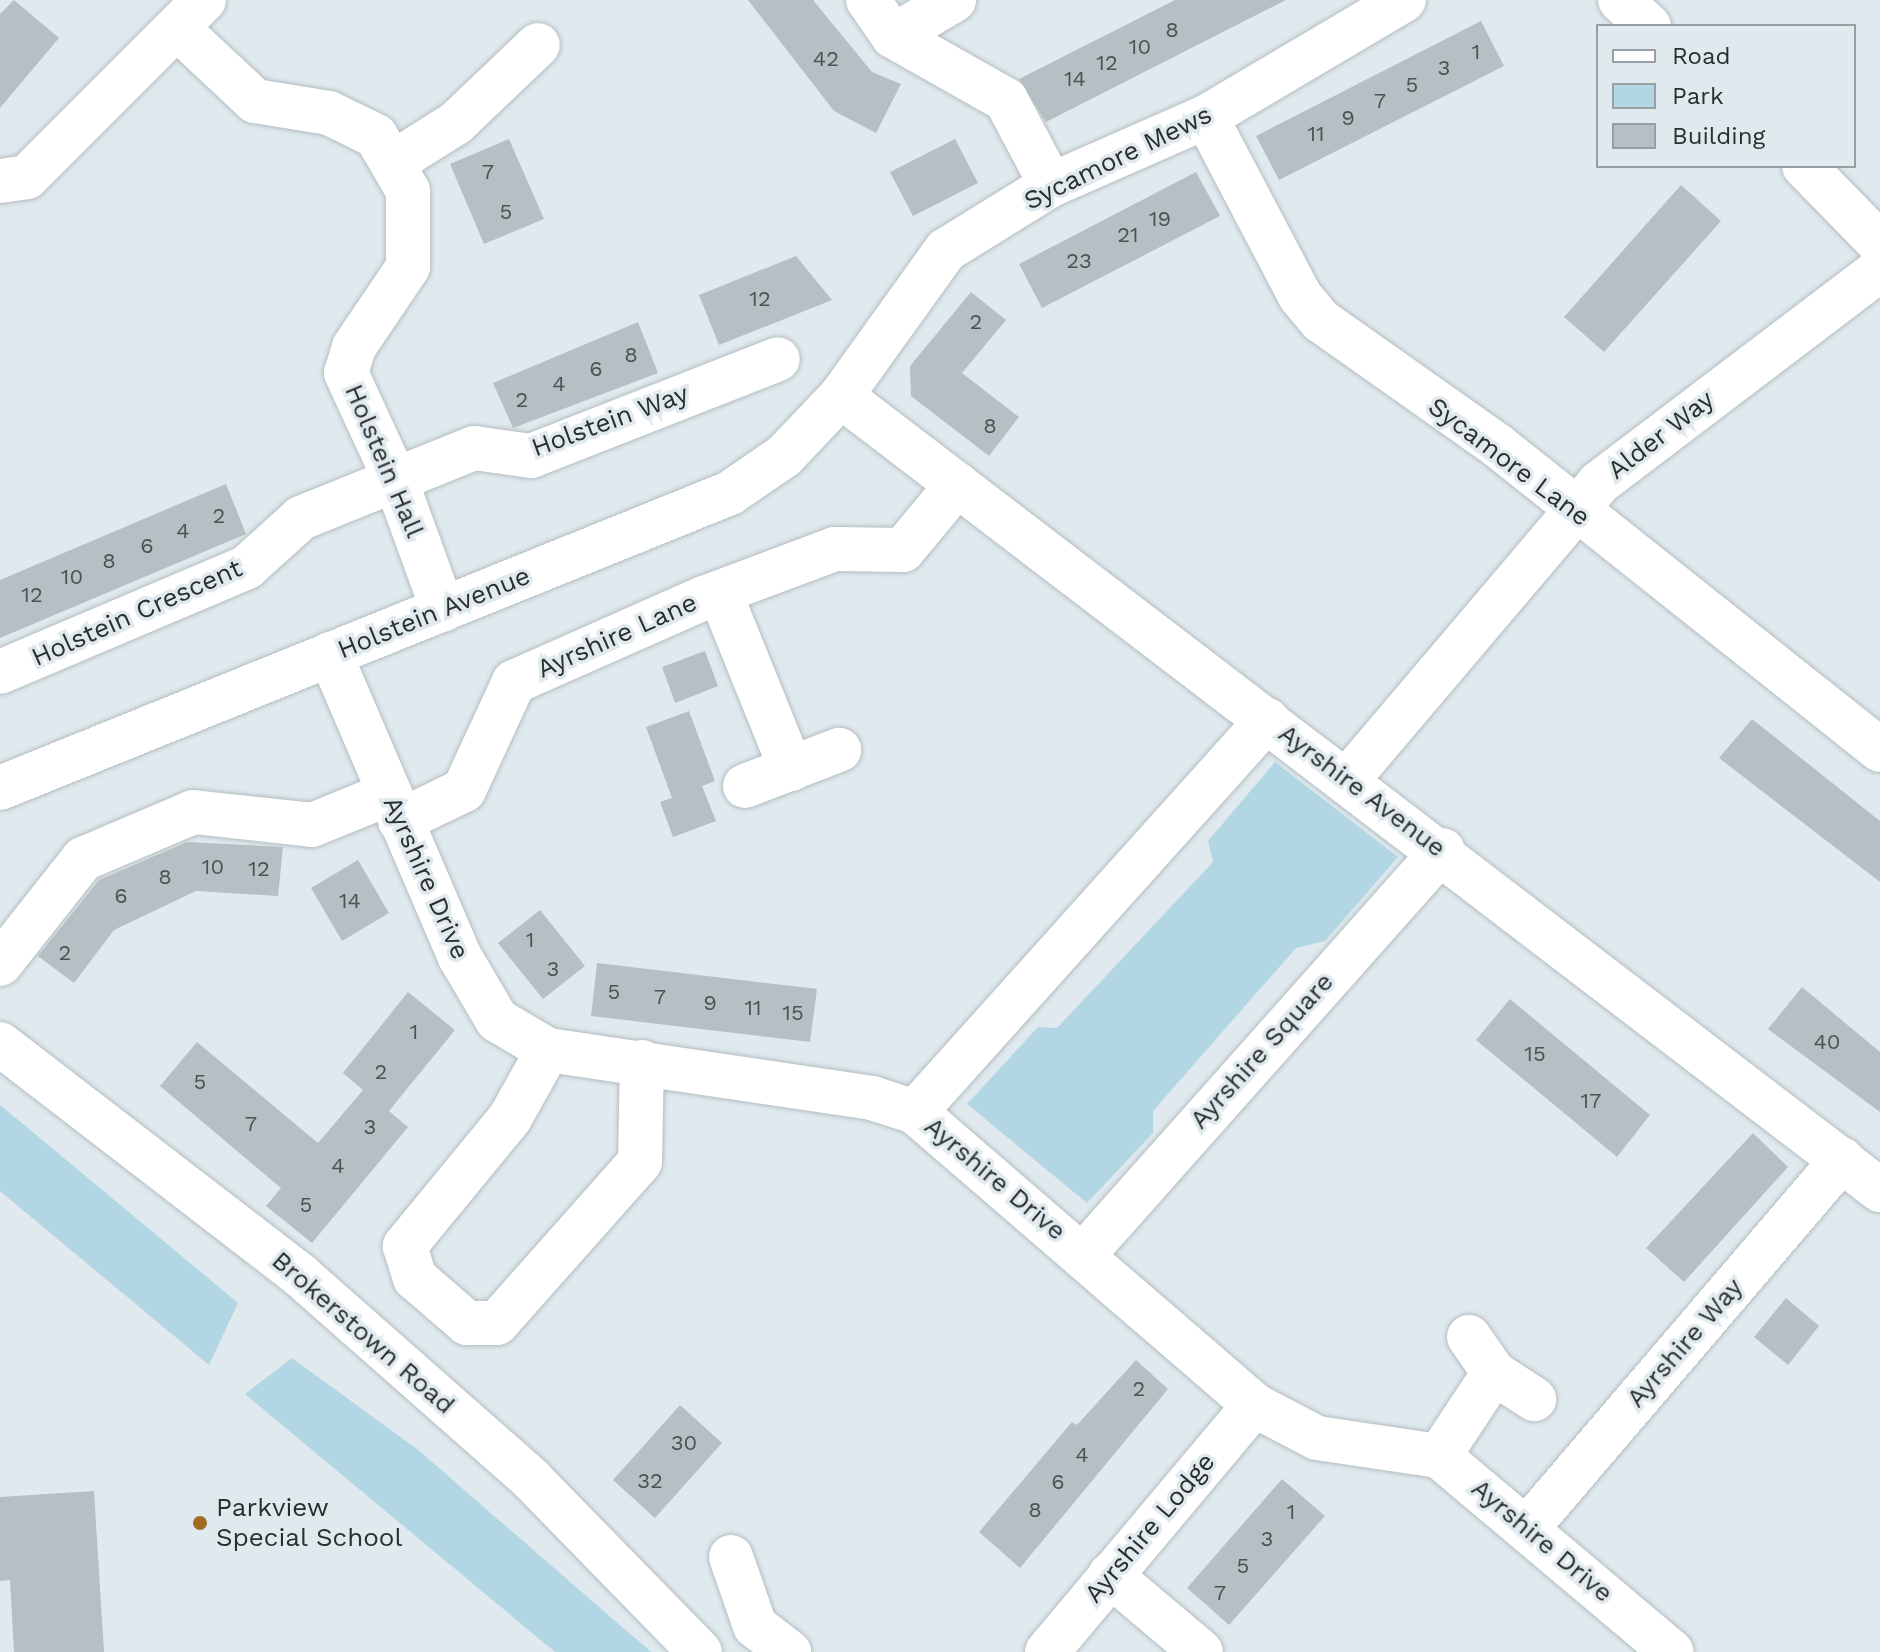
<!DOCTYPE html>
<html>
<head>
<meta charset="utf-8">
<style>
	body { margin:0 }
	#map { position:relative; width:1880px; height:1652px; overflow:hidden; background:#e0eaee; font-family:"Work Sans",sans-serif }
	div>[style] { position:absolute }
	.green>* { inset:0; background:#b2d6e3 }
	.building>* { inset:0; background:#b6bfc3 }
	.roads { filter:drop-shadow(0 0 2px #b4bdc1) drop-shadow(0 0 2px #b4bdc1) }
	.street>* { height:44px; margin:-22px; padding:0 22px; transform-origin:22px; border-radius:22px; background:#fff }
	.secondary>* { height:44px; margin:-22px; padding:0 22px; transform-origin:22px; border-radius:22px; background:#fff }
	.dots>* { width:22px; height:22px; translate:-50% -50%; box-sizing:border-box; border:4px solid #e0eaee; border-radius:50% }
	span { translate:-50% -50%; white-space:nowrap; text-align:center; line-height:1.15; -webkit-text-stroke:7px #e0eaee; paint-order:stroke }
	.number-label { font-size:22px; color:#4d5254 }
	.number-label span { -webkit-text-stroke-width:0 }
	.street-label { font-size:26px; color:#2a2e2f }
	.poi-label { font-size:26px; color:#2a2e2f }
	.left { translate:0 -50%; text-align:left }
	.legend { position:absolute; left:1596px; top:24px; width:260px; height:144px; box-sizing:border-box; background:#e0eaee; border:2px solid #979fa2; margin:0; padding:10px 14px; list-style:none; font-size:24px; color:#2a2e2f }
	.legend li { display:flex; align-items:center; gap:16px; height:40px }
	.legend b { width:40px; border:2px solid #979fa2 }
</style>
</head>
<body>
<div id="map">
	<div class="green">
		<div style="clip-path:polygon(1275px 762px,1398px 857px,1325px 941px,1296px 948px,1153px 1111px,1153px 1133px,1087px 1203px,967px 1104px,1038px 1027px,1057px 1028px,1213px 862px,1208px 841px)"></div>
		<div style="clip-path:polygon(0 1105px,238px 1303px,209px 1365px,0 1191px)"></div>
		<div style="clip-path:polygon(292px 1358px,417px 1449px,651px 1652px,555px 1652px,245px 1394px)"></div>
	</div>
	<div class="building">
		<div style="clip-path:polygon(14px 0,59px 38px,0 108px,0 14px)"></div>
		<div style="clip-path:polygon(748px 0,813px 0,872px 72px,901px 84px,876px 133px,834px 111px)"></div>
		<div style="clip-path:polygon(1175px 0,1286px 0,1046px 122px,1019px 79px)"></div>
		<div style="clip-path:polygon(1481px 21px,1504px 66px,1279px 180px,1256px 136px)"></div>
		<div style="clip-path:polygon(509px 139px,544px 219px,484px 244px,450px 164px)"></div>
		<div style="clip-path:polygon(955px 139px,978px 183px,913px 216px,890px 172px)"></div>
		<div style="clip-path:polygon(1196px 172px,1220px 216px,1042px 308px,1019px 264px)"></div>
		<div style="clip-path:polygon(1681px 185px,1721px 221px,1604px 352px,1564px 317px)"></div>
		<div style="clip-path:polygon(796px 256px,832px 300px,719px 345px,699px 295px)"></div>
		<div style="clip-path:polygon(971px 292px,1006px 320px,962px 373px,1019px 417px,989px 456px,911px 396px,910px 366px)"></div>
		<div style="clip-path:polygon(638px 322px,658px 373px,513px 428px,493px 383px)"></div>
		<div style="clip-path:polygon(226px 484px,246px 534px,0 638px,0 580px)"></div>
		<div style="clip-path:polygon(705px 651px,718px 686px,675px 703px,662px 667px)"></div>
		<div style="clip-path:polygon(689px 711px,715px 781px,702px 786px,716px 821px,673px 837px,660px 802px,672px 798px,646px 727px)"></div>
		<div style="clip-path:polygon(1752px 719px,1880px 821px,1880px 882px,1719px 758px)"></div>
		<div style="clip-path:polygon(187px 842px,283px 847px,278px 896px,196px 891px,114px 930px,74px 983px,38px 956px,99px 880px)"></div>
		<div style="clip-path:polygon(358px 860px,389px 913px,342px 941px,311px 888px)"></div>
		<div style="clip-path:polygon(540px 910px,585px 966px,543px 999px,498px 943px)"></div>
		<div style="clip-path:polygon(597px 963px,817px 989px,810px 1042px,591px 1016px)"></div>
		<div style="clip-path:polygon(1802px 987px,1880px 1052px,1880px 1112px,1768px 1029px)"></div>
		<div style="clip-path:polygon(408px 992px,455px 1030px,389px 1111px,408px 1127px,312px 1243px,266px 1206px,281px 1188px,160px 1086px,197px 1042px,318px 1143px,363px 1090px,343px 1073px)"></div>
		<div style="clip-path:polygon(1510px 999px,1650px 1115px,1617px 1157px,1476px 1040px)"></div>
		<div style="clip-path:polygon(1753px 1133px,1788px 1167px,1684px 1282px,1646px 1248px)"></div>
		<div style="clip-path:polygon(1786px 1298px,1819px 1326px,1788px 1365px,1754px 1337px)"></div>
		<div style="clip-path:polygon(1136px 1360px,1168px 1389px,1020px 1568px,979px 1532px,1072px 1422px,1077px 1425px)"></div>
		<div style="clip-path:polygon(680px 1405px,722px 1443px,655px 1518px,613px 1480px)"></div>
		<div style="clip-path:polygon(1282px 1479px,1325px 1516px,1229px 1625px,1187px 1588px)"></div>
		<div style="clip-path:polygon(94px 1491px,104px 1652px,14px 1652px,10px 1580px,0 1581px,0 1497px)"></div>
	</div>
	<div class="roads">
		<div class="street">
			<div style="left:868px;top:0;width:44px;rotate:55.2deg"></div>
			<div style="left:893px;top:36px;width:130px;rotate:29.5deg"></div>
			<div style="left:1006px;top:100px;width:96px;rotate:62.1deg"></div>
			<div style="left:1620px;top:0;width:39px;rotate:42deg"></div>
			<div style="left:177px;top:28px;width:107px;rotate:43.1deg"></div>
			<div style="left:255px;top:101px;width:75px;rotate:9.2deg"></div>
			<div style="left:329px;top:113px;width:52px;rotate:26.1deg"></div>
			<div style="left:376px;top:136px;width:64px;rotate:59.8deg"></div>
			<div style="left:408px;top:191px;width:76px;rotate:90deg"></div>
			<div style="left:408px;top:267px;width:97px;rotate:124deg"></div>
			<div style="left:354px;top:347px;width:27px;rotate:107deg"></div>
			<div style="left:346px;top:373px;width:119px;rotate:65.2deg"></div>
			<div style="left:396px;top:481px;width:137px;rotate:70deg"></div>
			<div style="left:893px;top:36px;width:71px;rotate:-30.5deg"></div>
			<div style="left:1206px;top:117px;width:202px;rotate:62.3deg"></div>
			<div style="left:1300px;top:296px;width:33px;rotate:50deg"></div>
			<div style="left:1321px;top:321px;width:217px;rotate:35.2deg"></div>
			<div style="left:1498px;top:446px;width:488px;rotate:38.5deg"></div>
			<div style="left:394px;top:162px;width:73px;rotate:-32.2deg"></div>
			<div style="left:456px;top:123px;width:113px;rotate:-43.6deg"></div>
			<div style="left:1804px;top:166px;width:109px;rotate:45.7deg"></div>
			<div style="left:0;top:181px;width:27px;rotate:-8deg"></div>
			<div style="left:27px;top:177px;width:250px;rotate:-45deg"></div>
			<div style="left:841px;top:396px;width:1308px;rotate:37.39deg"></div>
			<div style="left:720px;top:593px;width:190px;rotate:68deg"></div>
			<div style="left:330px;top:654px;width:330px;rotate:66.8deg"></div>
			<div style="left:460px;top:957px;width:73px;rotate:59.6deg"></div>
			<div style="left:497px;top:1020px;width:59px;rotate:30.5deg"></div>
			<div style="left:548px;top:1050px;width:328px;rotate:8.4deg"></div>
			<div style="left:872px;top:1098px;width:45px;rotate:18deg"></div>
			<div style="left:915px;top:1112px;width:448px;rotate:40.8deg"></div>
			<div style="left:1254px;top:1405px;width:71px;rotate:27.6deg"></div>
			<div style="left:1317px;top:1438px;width:123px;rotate:8.4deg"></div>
			<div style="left:1439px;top:1456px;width:304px;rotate:40.1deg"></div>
			<div style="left:0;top:672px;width:268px;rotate:-23deg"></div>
			<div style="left:247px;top:567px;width:73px;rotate:-42.2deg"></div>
			<div style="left:301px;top:518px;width:187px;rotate:-22deg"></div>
			<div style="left:474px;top:448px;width:58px;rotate:8deg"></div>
			<div style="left:531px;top:456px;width:265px;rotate:-21.4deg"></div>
			<div style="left:1349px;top:778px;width:387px;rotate:-49.7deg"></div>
			<div style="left:1599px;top:483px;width:353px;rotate:-37.2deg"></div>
			<div style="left:745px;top:786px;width:101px;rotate:-21deg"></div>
			<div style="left:0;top:788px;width:787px;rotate:-22deg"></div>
			<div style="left:730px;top:493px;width:65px;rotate:-34.4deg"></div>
			<div style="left:784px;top:456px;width:83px;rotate:-46.5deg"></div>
			<div style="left:841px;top:396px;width:180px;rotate:-54.3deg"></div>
			<div style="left:946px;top:250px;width:123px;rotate:-31.8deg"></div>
			<div style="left:1051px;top:185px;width:169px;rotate:-23.7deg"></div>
			<div style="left:1206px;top:117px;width:230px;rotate:-30.6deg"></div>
			<div style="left:400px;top:821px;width:71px;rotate:-25.8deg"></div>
			<div style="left:464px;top:790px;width:119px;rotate:-65.2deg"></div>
			<div style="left:514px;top:682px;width:208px;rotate:-23.9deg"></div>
			<div style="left:704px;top:598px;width:140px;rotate:-20.5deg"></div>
			<div style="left:835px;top:549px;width:68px;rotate:0.8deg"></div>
			<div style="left:903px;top:550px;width:85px;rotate:-50.3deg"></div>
			<div style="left:0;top:964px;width:134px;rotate:-51.7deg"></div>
			<div style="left:83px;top:859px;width:120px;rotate:-23.1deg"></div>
			<div style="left:193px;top:812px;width:120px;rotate:6.2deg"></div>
			<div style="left:312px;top:825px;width:82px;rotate:-22.2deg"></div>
			<div style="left:548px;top:1050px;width:78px;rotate:119.2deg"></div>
			<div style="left:510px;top:1118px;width:166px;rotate:129.4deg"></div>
			<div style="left:405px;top:1246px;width:34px;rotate:73deg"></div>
			<div style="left:415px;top:1278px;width:69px;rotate:40.9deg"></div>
			<div style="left:467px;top:1323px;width:30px"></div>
			<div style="left:497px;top:1323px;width:215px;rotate:-48.4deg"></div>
			<div style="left:640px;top:1162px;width:100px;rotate:-88.9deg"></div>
			<div style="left:915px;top:1112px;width:527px;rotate:-48.08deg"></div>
			<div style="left:1084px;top:1254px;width:540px;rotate:-48.38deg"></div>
			<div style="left:1469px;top:1337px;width:44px;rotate:55.2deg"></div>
			<div style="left:1494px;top:1373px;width:48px;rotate:33deg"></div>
			<div style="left:1439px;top:1456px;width:100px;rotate:-56.5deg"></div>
			<div style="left:1529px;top:1526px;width:482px;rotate:-49.5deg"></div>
			<div style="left:731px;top:1557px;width:73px;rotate:70.8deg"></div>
			<div style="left:755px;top:1626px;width:43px;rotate:37.4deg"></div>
			<div style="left:1110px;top:1575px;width:119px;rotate:40.2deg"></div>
			<div style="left:1047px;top:1652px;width:322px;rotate:-50deg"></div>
		</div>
		<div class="secondary">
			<div style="left:0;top:1044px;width:380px;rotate:37.6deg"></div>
			<div style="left:301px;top:1276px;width:307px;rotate:41.4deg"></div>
			<div style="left:531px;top:1479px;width:242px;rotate:45.7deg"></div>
		</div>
	</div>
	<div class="dots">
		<div style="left:200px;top:1523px;background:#9f6e23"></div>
	</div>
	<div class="number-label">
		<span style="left:1172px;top:30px">8</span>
		<span style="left:1140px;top:47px">10</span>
		<span style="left:1476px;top:52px">1</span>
		<span style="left:826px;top:59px">42</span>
		<span style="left:1107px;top:63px">12</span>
		<span style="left:1444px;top:68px">3</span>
		<span style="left:1075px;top:79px">14</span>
		<span style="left:1412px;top:85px">5</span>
		<span style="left:1380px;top:101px">7</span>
		<span style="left:1348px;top:118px">9</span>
		<span style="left:1316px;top:134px">11</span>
		<span style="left:488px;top:172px">7</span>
		<span style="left:506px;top:212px">5</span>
		<span style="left:1160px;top:219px">19</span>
		<span style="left:1128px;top:235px">21</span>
		<span style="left:1079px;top:261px">23</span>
		<span style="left:760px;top:299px">12</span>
		<span style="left:976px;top:322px">2</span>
		<span style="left:631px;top:355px">8</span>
		<span style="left:596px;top:369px">6</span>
		<span style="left:559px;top:384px">4</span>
		<span style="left:522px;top:400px">2</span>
		<span style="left:990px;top:426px">8</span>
		<span style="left:219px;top:516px">2</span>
		<span style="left:183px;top:531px">4</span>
		<span style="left:147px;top:546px">6</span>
		<span style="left:109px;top:561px">8</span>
		<span style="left:72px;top:577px">10</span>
		<span style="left:32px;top:595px">12</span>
		<span style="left:213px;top:867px">10</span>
		<span style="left:259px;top:869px">12</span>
		<span style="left:165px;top:877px">8</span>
		<span style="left:121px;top:896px">6</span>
		<span style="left:350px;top:901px">14</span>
		<span style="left:530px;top:940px">1</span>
		<span style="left:65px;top:953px">2</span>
		<span style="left:553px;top:969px">3</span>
		<span style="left:614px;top:992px">5</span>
		<span style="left:660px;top:997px">7</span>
		<span style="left:710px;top:1003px">9</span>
		<span style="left:753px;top:1008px">11</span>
		<span style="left:793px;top:1013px">15</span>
		<span style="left:414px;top:1032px">1</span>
		<span style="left:1827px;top:1042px">40</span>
		<span style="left:1535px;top:1054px">15</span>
		<span style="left:381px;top:1072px">2</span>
		<span style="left:200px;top:1082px">5</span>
		<span style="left:1591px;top:1101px">17</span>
		<span style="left:251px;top:1124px">7</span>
		<span style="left:370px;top:1127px">3</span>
		<span style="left:338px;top:1166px">4</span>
		<span style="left:306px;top:1205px">5</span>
		<span style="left:1139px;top:1389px">2</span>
		<span style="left:684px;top:1443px">30</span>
		<span style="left:1082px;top:1455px">4</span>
		<span style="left:650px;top:1481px">32</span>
		<span style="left:1058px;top:1482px">6</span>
		<span style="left:1035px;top:1510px">8</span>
		<span style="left:1291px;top:1512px">1</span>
		<span style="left:1267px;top:1539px">3</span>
		<span style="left:1243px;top:1566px">5</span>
		<span style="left:1220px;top:1593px">7</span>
	</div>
	<div class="street-label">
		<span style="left:1118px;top:158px;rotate:-26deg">Sycamore Mews</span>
		<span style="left:610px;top:421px;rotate:-20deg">Holstein Way</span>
		<span style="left:1661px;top:435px;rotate:-38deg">Alder Way</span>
		<span style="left:384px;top:461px;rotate:67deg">Holstein Hall</span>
		<span style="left:1509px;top:462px;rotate:37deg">Sycamore Lane</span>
		<span style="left:137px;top:613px;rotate:-24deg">Holstein Crescent</span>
		<span style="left:434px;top:613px;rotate:-22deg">Holstein Avenue</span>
		<span style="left:617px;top:636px;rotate:-24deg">Ayrshire Lane</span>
		<span style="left:1362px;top:791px;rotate:37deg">Ayrshire Avenue</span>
		<span style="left:426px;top:878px;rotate:66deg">Ayrshire Drive</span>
		<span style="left:1262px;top:1051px;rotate:-48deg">Ayrshire Square</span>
		<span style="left:995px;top:1179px;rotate:40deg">Ayrshire Drive</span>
		<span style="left:363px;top:1333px;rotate:41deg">Brokerstown Road</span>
		<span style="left:1685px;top:1343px;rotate:-49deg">Ayrshire Way</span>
		<span style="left:1150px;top:1528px;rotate:-50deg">Ayrshire Lodge</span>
		<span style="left:1542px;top:1541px;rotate:40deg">Ayrshire Drive</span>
	</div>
	<div class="poi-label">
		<span class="left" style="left:216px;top:1523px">Parkview<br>Special School</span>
	</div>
	<ul class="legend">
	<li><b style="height:10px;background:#fff"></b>Road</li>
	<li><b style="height:22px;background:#b2d6e3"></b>Park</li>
	<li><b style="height:22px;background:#b6bfc3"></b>Building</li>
	</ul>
</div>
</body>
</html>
